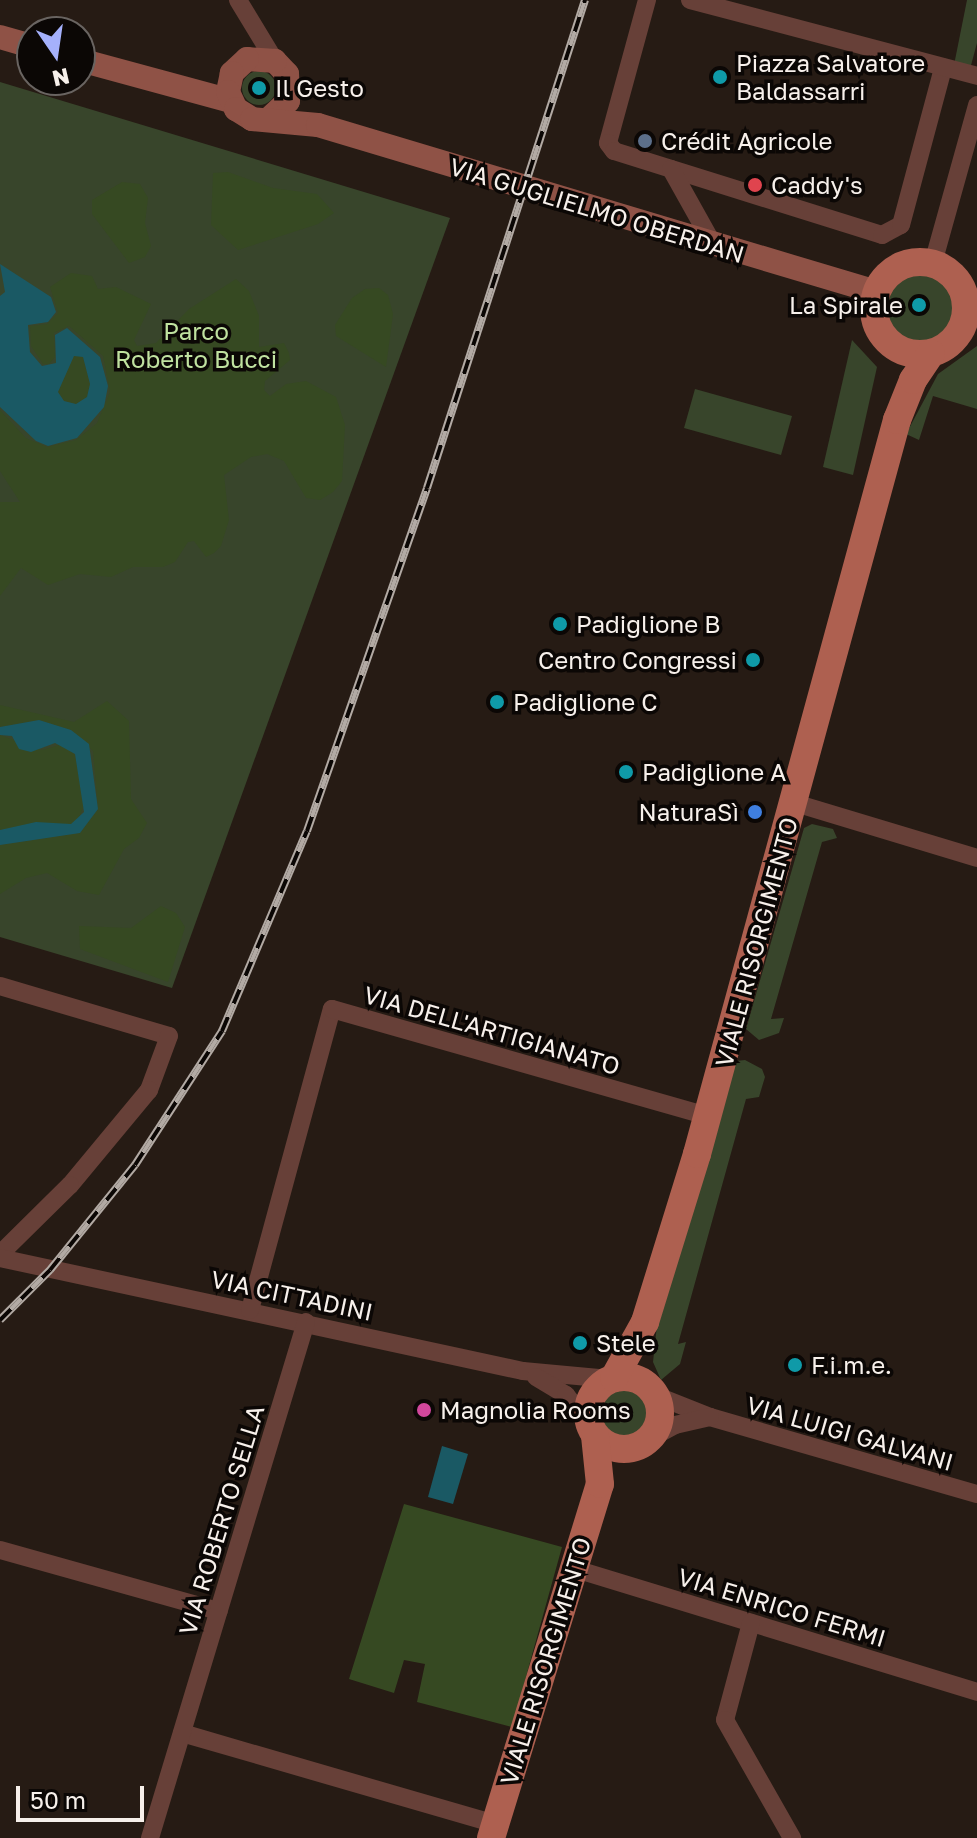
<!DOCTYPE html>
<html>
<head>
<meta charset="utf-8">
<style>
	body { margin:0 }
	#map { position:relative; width:977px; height:1838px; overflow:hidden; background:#261b14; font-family:"Golos Text",sans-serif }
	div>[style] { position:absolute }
	.green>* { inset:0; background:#38452b }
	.round { border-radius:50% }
	.forest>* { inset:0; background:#364922 }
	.water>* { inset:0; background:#1a5964 }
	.street>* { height:18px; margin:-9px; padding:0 9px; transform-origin:9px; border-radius:9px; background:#674038 }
	.secondary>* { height:24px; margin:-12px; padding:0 12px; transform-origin:12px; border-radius:12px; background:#8f5246 }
	.primary>* { height:28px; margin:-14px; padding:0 14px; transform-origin:14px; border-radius:14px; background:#ae6050 }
	.primary>.ring { margin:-14px; padding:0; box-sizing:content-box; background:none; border:28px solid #ae6050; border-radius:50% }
	.rail>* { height:8px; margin-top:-4px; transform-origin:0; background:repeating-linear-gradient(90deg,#0b0705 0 15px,#b2aaa4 0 30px); box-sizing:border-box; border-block:2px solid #b2aaa4 }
	.dots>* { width:22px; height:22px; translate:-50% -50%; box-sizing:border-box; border:4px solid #0b0705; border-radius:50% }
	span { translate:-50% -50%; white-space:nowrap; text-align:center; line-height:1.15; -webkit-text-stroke:7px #0b0705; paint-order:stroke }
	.poi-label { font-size:24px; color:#f7f0eb }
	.left { translate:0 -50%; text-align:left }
	.right { translate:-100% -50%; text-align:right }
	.street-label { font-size:24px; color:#f7f0eb }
	.park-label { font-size:24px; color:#c0e2a0 }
	.north { position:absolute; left:16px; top:16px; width:80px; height:80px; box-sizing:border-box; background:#0b0705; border:2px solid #696461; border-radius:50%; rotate:167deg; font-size:22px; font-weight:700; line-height:32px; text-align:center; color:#f7f0eb }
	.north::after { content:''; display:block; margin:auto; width:28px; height:36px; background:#a5b1fc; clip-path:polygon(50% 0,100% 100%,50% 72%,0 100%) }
	.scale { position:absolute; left:16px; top:1786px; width:128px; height:36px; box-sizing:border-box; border:4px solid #f7f0eb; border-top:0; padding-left:10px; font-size:24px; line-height:28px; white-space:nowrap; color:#f7f0eb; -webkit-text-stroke:6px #0b0705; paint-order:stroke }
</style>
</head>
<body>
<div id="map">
	<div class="green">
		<div style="clip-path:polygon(967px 0,977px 0,977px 43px,970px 69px,954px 65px)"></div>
		<div class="round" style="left:242px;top:71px;width:34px;height:34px"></div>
		<div style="clip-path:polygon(0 82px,450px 218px,172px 988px,0 937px)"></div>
		<div class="round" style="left:886px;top:275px;width:68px;height:68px"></div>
		<div style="clip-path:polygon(852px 340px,877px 367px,853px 475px,823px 467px)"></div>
		<div style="clip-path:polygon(977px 346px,977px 409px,933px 396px,919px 440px,906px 434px,938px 374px)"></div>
		<div style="clip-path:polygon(695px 389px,792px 416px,781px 455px,684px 428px)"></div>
		<div style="clip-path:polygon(812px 824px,833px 829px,837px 838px,822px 842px,771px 1019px,784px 1018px,779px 1033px,759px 1040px,746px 1029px,804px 828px)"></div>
		<div style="clip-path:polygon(745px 1060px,762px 1069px,765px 1077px,759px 1097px,746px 1099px,678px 1344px,686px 1342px,680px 1364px,661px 1380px,653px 1362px,657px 1325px,736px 1061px)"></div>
		<div class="round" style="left:597px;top:1386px;width:54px;height:54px"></div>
	</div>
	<div class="forest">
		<div style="clip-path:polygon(228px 172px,273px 188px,317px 194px,334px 213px,318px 224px,238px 250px,211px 225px,213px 173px)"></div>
		<div style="clip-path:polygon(122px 182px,140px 184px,148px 198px,145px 223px,151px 246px,145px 257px,129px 263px,92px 214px,92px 200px)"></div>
		<div style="clip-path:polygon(71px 273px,92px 276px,98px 289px,116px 287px,151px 304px,134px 340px,137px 346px,156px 343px,189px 309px,236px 279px,249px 291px,259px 316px,259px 347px,284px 343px,289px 353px,290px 360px,265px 381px,264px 390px,270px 396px,286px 384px,306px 381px,336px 397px,345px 425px,342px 481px,333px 492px,320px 500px,306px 498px,284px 461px,267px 454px,251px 457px,224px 475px,229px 520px,221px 546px,214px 553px,206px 557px,194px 541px,188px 542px,175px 562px,163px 567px,133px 567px,111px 577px,80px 574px,48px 585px,21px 568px,0 596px,0 502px,20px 502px,0 471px,0 410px,26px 438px,47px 447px,76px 440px,97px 423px,110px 392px,103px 356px,69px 326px,54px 333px,55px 357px,49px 364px,43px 364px,31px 346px,30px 326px,47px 324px,58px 313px,50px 287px)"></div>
		<div style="clip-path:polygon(379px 288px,388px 295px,393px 314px,386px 367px,336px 336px,335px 325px,352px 298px,365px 289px)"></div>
		<div style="clip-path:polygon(74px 355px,83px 357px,90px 384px,87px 397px,76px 404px,64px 401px,58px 392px)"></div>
		<div style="clip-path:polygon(107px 701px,129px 721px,131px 799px,147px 823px,139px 838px,124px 849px,99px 895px,77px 891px,47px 873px,26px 878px,0 894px,0 845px,80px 833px,98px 809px,93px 751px,71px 730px,39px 720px,0 727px,0 705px,74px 722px)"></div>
		<div style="clip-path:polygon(0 735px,42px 750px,63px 744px,75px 755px,84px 805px,79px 818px,71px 824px,0 830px)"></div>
		<div style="clip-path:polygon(161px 906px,176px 913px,185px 927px,168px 982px,80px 949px,79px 926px,131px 928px)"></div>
		<div style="clip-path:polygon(404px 1504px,562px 1547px,512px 1727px,417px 1702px,425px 1664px,404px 1660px,394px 1693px,349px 1679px)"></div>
	</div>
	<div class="water">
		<div style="clip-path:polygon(evenodd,0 264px,51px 297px,56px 312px,48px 322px,28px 325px,30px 352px,42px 366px,56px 363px,55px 335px,67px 328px,100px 357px,108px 386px,104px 407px,77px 438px,48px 446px,36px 441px,0 407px,0 296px,5px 292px,0 264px,74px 356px,83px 357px,90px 384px,87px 397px,76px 404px,64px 401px,58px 392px,74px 356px)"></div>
		<div style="clip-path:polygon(39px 720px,71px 730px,89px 744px,98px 809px,80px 833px,0 845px,0 830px,36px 822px,71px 824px,84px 812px,75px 754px,55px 743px,31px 752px,19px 749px,12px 736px,0 735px,0 727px)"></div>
		<div style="clip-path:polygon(442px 1446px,468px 1454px,453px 1504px,428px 1497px)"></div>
	</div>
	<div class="street">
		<div style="left:238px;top:0;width:71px;rotate:58.8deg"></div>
		<div style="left:647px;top:0;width:148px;rotate:105.3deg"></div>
		<div style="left:608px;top:143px;width:10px;rotate:53deg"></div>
		<div style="left:614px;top:151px;width:281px;rotate:17.4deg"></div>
		<div style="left:882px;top:235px;width:21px;rotate:-28deg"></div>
		<div style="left:901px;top:225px;width:163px;rotate:-75deg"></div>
		<div style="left:690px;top:0;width:297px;rotate:14.8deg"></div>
		<div style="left:671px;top:169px;width:86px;rotate:60.8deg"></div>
		<div style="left:933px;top:263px;width:164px;rotate:-74.4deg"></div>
		<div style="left:795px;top:803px;width:190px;rotate:16.8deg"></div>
		<div style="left:0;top:986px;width:176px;rotate:16.5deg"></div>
		<div style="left:169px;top:1036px;width:58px;rotate:110.3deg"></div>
		<div style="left:149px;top:1090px;width:124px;rotate:129.7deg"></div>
		<div style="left:70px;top:1185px;width:98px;rotate:135.4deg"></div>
		<div style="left:0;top:1258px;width:535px;rotate:12.19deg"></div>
		<div style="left:523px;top:1371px;width:87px;rotate:5.3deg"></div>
		<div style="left:250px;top:1310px;width:312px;rotate:-74.8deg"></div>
		<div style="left:332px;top:1009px;width:391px;rotate:15.9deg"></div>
		<div style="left:536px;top:1377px;width:35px;rotate:31deg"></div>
		<div style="left:566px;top:1395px;width:37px;rotate:52deg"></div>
		<div style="left:655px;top:1395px;width:59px;rotate:21.8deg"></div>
		<div style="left:710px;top:1417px;width:278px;rotate:16.1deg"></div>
		<div style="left:649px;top:1439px;width:30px;rotate:-28deg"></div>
		<div style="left:675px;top:1425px;width:36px;rotate:-13deg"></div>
		<div style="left:0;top:1550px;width:227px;rotate:15.6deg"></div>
		<div style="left:572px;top:1568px;width:424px;rotate:17deg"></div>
		<div style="left:751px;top:1623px;width:100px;rotate:105deg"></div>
		<div style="left:725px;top:1720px;width:136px;rotate:60.4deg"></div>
		<div style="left:182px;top:1733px;width:327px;rotate:16.2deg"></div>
		<div style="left:150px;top:1838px;width:539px;rotate:-73.18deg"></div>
	</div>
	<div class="secondary">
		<div style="left:0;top:37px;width:33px;rotate:16deg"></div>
		<div style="left:80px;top:60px;width:156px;rotate:15.2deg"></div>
		<div style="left:271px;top:117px;width:23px;rotate:-43deg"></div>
		<div style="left:288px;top:101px;width:27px;rotate:-92deg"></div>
		<div style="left:287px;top:74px;width:18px;rotate:-133deg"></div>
		<div style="left:275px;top:61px;width:28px;rotate:-176deg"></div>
		<div style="left:247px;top:59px;width:21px;rotate:137deg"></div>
		<div style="left:232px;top:73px;width:19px;rotate:102deg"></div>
		<div style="left:228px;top:92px;width:19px;rotate:65deg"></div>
		<div style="left:236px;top:109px;width:19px;rotate:32deg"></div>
		<div style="left:252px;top:119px;width:66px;rotate:5.2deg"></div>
		<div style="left:318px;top:125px;width:582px;rotate:16.66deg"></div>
	</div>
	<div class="primary">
		<div class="ring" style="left:874px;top:262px;width:64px;height:64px"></div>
		<div class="ring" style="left:588px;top:1377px;width:44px;height:44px"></div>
		<div style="left:614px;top:1378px;width:64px;rotate:-61deg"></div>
		<div style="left:645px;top:1322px;width:176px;rotate:-72.8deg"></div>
		<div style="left:697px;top:1154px;width:761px;rotate:-74.76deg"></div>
		<div style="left:897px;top:420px;width:43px;rotate:-68.2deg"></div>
		<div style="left:913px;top:380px;width:32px;rotate:-56deg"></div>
		<div style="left:491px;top:1838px;width:370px;rotate:-72.9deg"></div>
		<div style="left:600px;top:1484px;width:48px;rotate:-95.9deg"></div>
	</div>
	<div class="rail">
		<div style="left:0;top:1320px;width:71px;rotate:-45deg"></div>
		<div style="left:50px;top:1270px;width:135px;rotate:-51deg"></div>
		<div style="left:135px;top:1165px;width:160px;rotate:-57deg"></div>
		<div style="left:222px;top:1031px;width:217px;rotate:-67deg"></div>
		<div style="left:307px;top:831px;width:363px;rotate:-70.7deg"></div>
		<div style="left:427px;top:488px;width:513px;rotate:-72.06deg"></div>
	</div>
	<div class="dots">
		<div style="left:720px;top:77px;background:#0f9aa8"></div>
		<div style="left:259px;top:88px;background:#0f9aa8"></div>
		<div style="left:645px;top:141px;background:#5c6f8a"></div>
		<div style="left:755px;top:185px;background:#e0444e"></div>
		<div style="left:919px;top:305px;background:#0f9aa8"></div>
		<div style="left:560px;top:624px;background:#0f9aa8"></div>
		<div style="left:753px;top:660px;background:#0f9aa8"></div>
		<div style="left:497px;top:702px;background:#0f9aa8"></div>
		<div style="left:626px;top:772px;background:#0f9aa8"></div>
		<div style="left:755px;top:812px;background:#3f7fe0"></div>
		<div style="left:580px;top:1343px;background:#0f9aa8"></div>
		<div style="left:795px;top:1365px;background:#0f9aa8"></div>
		<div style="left:424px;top:1410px;background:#d1479c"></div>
	</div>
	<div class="poi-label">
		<span class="left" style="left:736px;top:77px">Piazza Salvatore<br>Baldassarri</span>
		<span class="left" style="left:275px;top:88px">Il Gesto</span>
		<span class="left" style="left:661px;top:141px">Crédit Agricole</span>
		<span class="left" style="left:771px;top:185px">Caddy's</span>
		<span class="right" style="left:903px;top:305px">La Spirale</span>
		<span class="left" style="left:576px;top:624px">Padiglione B</span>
		<span class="right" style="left:737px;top:660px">Centro Congressi</span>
		<span class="left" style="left:513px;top:702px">Padiglione C</span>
		<span class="left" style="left:642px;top:772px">Padiglione A</span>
		<span class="right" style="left:739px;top:812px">NaturaSì</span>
		<span class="left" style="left:596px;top:1343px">Stele</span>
		<span class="left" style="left:811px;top:1365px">F.i.m.e.</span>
		<span class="left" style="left:440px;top:1410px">Magnolia Rooms</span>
	</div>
	<div class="street-label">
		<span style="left:597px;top:210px;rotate:17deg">VIA GUGLIELMO OBERDAN</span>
		<span style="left:756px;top:942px;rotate:-75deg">VIALE RISORGIMENTO</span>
		<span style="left:492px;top:1030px;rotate:16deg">VIA DELL'ARTIGIANATO</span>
		<span style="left:292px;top:1295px;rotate:12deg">VIA CITTADINI</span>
		<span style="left:850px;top:1433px;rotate:16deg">VIA LUIGI GALVANI</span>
		<span style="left:221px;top:1520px;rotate:-73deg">VIA ROBERTO SELLA</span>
		<span style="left:782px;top:1607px;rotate:17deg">VIA ENRICO FERMI</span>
		<span style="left:545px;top:1661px;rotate:-73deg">VIALE RISORGIMENTO</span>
	</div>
	<div class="park-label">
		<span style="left:196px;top:345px">Parco<br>Roberto Bucci</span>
	</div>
	<div class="north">N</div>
	<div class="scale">50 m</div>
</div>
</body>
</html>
